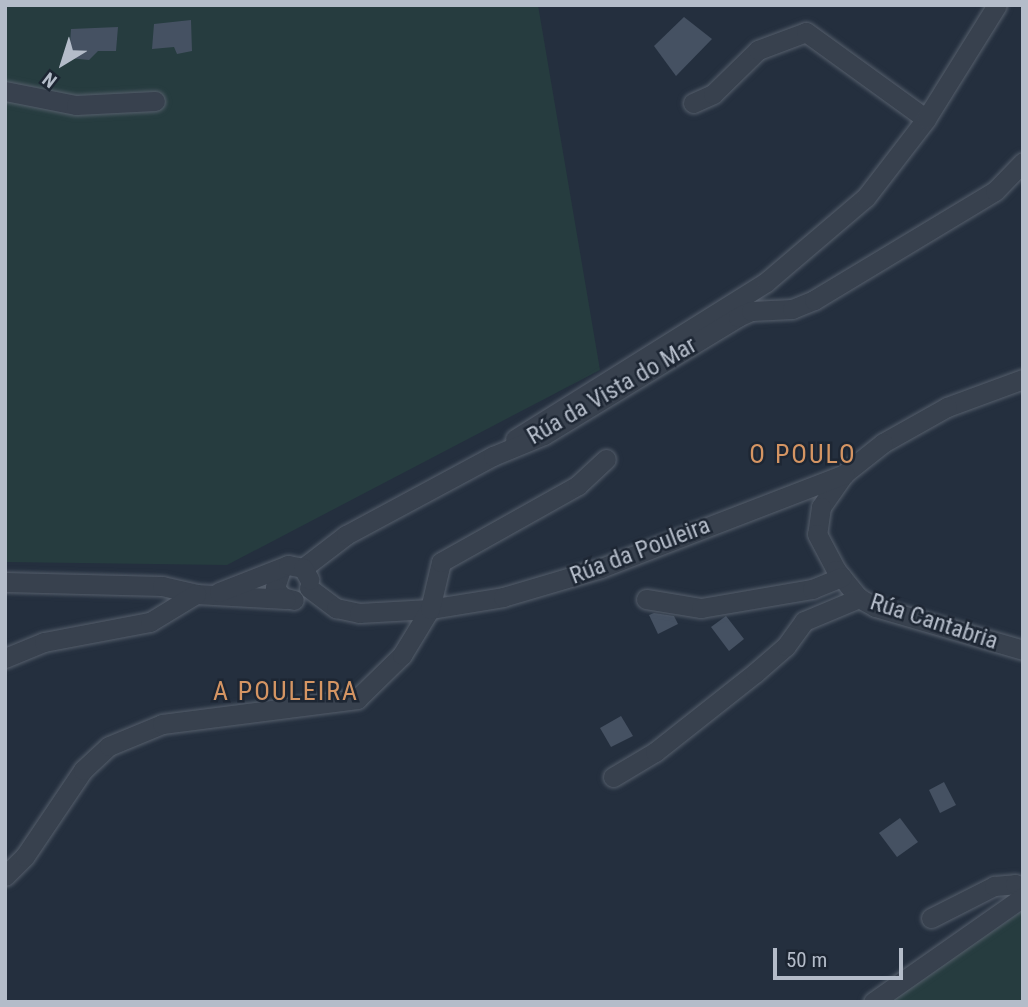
<!DOCTYPE html>
<html>
<head>
<meta charset="utf-8">
<style>
	body { margin:0 }
	#map { position:relative; width:1028px; height:1007px; overflow:hidden; background:#242f3e; font-family:"Roboto Condensed",sans-serif }
	div>[style] { position:absolute }
	.green>* { inset:0; background:#263c3f }
	.building>* { inset:0; background:#455162 }
	.roads { filter:drop-shadow(0 0 2px #565f6c) drop-shadow(0 0 2px #565f6c) }
	.street>* { height:19px; margin:-9.5px; padding:0 9.5px; transform-origin:9.5px; border-radius:9.5px; background:#38414e }
	span { translate:-50% -50%; white-space:nowrap; text-align:center; line-height:1.15; -webkit-text-stroke:5px #1d2633; paint-order:stroke }
	.street-label { font-size:24px; color:#b4bcc9 }
	.neighbourhood-label { font-size:26px; color:#d59563; letter-spacing:2px }
	.frame { position:absolute; inset:0; border:7px solid #b4bcc9; pointer-events:none }
	.north { position:absolute; left:28px; top:28px; width:70px; height:70px; -webkit-text-stroke:5px #1d2633; paint-order:stroke; rotate:218deg; font-size:19px; font-weight:700; line-height:28px; text-align:center; color:#b4bcc9 }
	.north::after { content:''; display:block; margin:auto; width:24px; height:32px; background:#b4bcc9; clip-path:polygon(50% 0,100% 100%,50% 72%,0 100%) }
	.scale { position:absolute; left:773px; top:948px; width:130px; height:32px; box-sizing:border-box; border:4px solid #b4bcc9; border-top:0; padding-left:9px; font-size:21px; line-height:24px; white-space:nowrap; color:#b4bcc9; -webkit-text-stroke:5px #1d2633; paint-order:stroke }
</style>
</head>
<body>
<div id="map">
	<div class="green">
		<div style="clip-path:polygon(5px 5px,538px 5px,600px 370px,227px 565px,5px 562px)"></div>
		<div style="clip-path:polygon(1023px 910px,1023px 1002px,892px 1002px,906px 990px)"></div>
	</div>
	<div class="building">
		<div style="clip-path:polygon(684px 17px,712px 39px,676px 76px,654px 46px)"></div>
		<div style="clip-path:polygon(191px 20px,192px 51px,177px 54px,174px 47px,152px 49px,154px 24px)"></div>
		<div style="clip-path:polygon(118px 27px,116px 51px,98px 51px,89px 60px,69px 58px,71px 29px)"></div>
		<div style="clip-path:polygon(654px 613px,674px 616px,678px 624px,658px 634px,649px 615px)"></div>
		<div style="clip-path:polygon(726px 616px,744px 639px,729px 651px,711px 627px)"></div>
		<div style="clip-path:polygon(621px 716px,633px 736px,611px 747px,600px 728px)"></div>
		<div style="clip-path:polygon(944px 782px,956px 805px,940px 813px,929px 790px)"></div>
		<div style="clip-path:polygon(900px 818px,918px 842px,897px 857px,879px 833px)"></div>
	</div>
	<div class="roads">
		<div class="street">
			<div style="left:5px;top:91px;width:72px;rotate:11.2deg"></div>
			<div style="left:76px;top:105px;width:79px;rotate:-2.9deg"></div>
			<div style="left:693px;top:103px;width:22px;rotate:-24deg"></div>
			<div style="left:713px;top:94px;width:63px;rotate:-44.4deg"></div>
			<div style="left:758px;top:50px;width:51px;rotate:-20.6deg"></div>
			<div style="left:806px;top:32px;width:148px;rotate:35.9deg"></div>
			<div style="left:1023px;top:379px;width:81px;rotate:159.8deg"></div>
			<div style="left:947px;top:407px;width:73px;rotate:150.6deg"></div>
			<div style="left:883px;top:443px;width:50px;rotate:141.5deg"></div>
			<div style="left:844px;top:474px;width:40px;rotate:124.9deg"></div>
			<div style="left:821px;top:507px;width:27px;rotate:98deg"></div>
			<div style="left:817px;top:534px;width:41px;rotate:62.2deg"></div>
			<div style="left:836px;top:570px;width:36px;rotate:51deg"></div>
			<div style="left:859px;top:598px;width:18px;rotate:29deg"></div>
			<div style="left:875px;top:607px;width:154px;rotate:16.2deg"></div>
			<div style="left:515px;top:439px;width:296px;rotate:-32deg"></div>
			<div style="left:766px;top:282px;width:131px;rotate:-40.4deg"></div>
			<div style="left:866px;top:197px;width:98px;rotate:-52.4deg"></div>
			<div style="left:926px;top:119px;width:134px;rotate:-58.1deg"></div>
			<div style="left:303px;top:568px;width:54px;rotate:-37.5deg"></div>
			<div style="left:346px;top:535px;width:167px;rotate:-28.3deg"></div>
			<div style="left:493px;top:456px;width:55px;rotate:-22.4deg"></div>
			<div style="left:544px;top:435px;width:227px;rotate:-31.3deg"></div>
			<div style="left:738px;top:317px;width:14px;rotate:-25deg"></div>
			<div style="left:751px;top:311px;width:41px;rotate:-2.8deg"></div>
			<div style="left:792px;top:309px;width:24px;rotate:-22deg"></div>
			<div style="left:814px;top:300px;width:211px;rotate:-31.1deg"></div>
			<div style="left:995px;top:191px;width:40px;rotate:-46deg"></div>
			<div style="left:281px;top:569px;width:20px;rotate:108deg"></div>
			<div style="left:275px;top:588px;width:11px;rotate:52deg"></div>
			<div style="left:282px;top:597px;width:12px;rotate:14deg"></div>
			<div style="left:5px;top:582px;width:157px;rotate:1.5deg"></div>
			<div style="left:162px;top:586px;width:35px;rotate:13deg"></div>
			<div style="left:196px;top:594px;width:90px;rotate:3.2deg"></div>
			<div style="left:309px;top:588px;width:34px;rotate:37deg"></div>
			<div style="left:336px;top:608px;width:24px;rotate:12deg"></div>
			<div style="left:359px;top:613px;width:71px;rotate:-3.2deg"></div>
			<div style="left:430px;top:609px;width:74px;rotate:-9.3deg"></div>
			<div style="left:503px;top:597px;width:102px;rotate:-16.5deg"></div>
			<div style="left:601px;top:568px;width:261px;rotate:-21.1deg"></div>
			<div style="left:219px;top:592px;width:74px;rotate:-21.4deg"></div>
			<div style="left:288px;top:565px;width:15px;rotate:11deg"></div>
			<div style="left:303px;top:568px;width:13px;rotate:61deg"></div>
			<div style="left:646px;top:599px;width:56px;rotate:9.3deg"></div>
			<div style="left:701px;top:608px;width:113px;rotate:-9.7deg"></div>
			<div style="left:812px;top:589px;width:32px;rotate:-22deg"></div>
			<div style="left:5px;top:658px;width:42px;rotate:-22.3deg"></div>
			<div style="left:44px;top:642px;width:108px;rotate:-10.7deg"></div>
			<div style="left:150px;top:622px;width:54px;rotate:-31.3deg"></div>
			<div style="left:613px;top:777px;width:49px;rotate:-30.8deg"></div>
			<div style="left:655px;top:752px;width:127px;rotate:-38.3deg"></div>
			<div style="left:755px;top:673px;width:41px;rotate:-41.1deg"></div>
			<div style="left:786px;top:646px;width:31px;rotate:-54deg"></div>
			<div style="left:804px;top:621px;width:60px;rotate:-22.7deg"></div>
			<div style="left:5px;top:876px;width:28px;rotate:-45deg"></div>
			<div style="left:25px;top:856px;width:104px;rotate:-56deg"></div>
			<div style="left:83px;top:770px;width:35px;rotate:-43deg"></div>
			<div style="left:109px;top:746px;width:57px;rotate:-22.5deg"></div>
			<div style="left:162px;top:724px;width:197px;rotate:-7.3deg"></div>
			<div style="left:357px;top:699px;width:63px;rotate:-44.4deg"></div>
			<div style="left:402px;top:655px;width:54px;rotate:-58.7deg"></div>
			<div style="left:430px;top:609px;width:48px;rotate:-76.8deg"></div>
			<div style="left:441px;top:562px;width:157px;rotate:-29.3deg"></div>
			<div style="left:578px;top:485px;width:38px;rotate:-43deg"></div>
			<div style="left:931px;top:918px;width:71px;rotate:-26.9deg"></div>
			<div style="left:994px;top:886px;width:21px;rotate:-5deg"></div>
			<div style="left:1015px;top:884px;width:9px;rotate:27deg"></div>
			<div style="left:873px;top:1002px;width:183px;rotate:-35deg"></div>
		</div>
	</div>
	<div class="street-label">
		<span style="left:612px;top:391px;rotate:-30deg">Rúa da Vista do Mar</span>
		<span style="left:640px;top:551px;rotate:-21deg">Rúa da Pouleira</span>
		<span style="left:934px;top:622px;rotate:18deg">Rúa Cantabria</span>
	</div>
	<div class="neighbourhood-label">
		<span style="left:803px;top:455px">O POULO</span>
		<span style="left:286px;top:692px">A POULEIRA</span>
	</div>
	<div class="frame"></div>
	<div class="north">N</div>
	<div class="scale">50 m</div>
</div>
</body>
</html>
